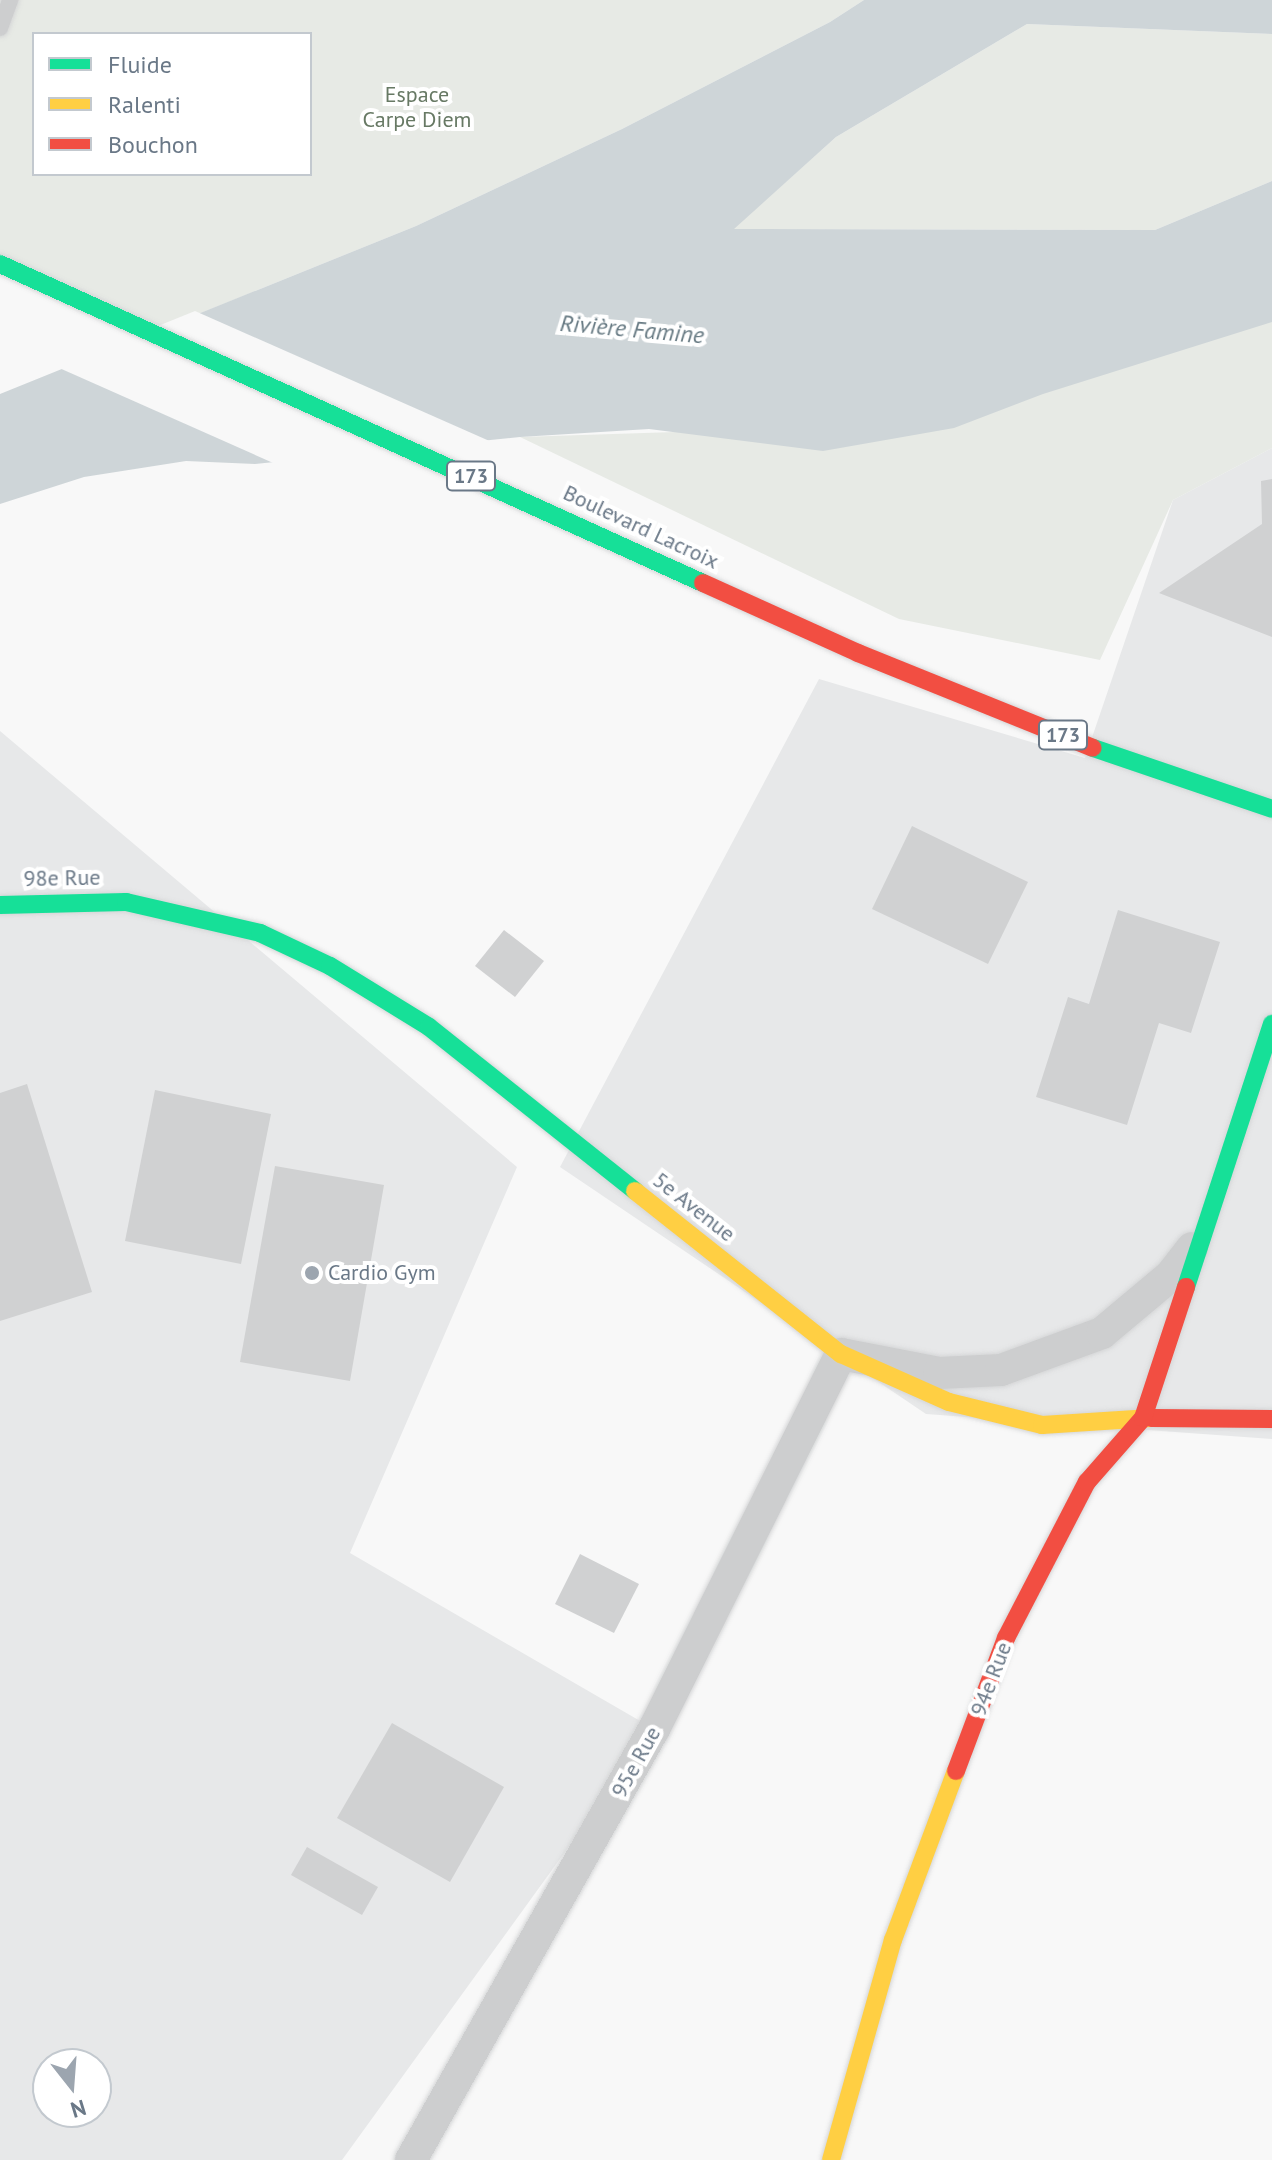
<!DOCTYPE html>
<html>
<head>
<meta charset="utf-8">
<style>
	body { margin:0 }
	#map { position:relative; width:1272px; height:2160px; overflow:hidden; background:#f8f8f8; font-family:"PT Sans",sans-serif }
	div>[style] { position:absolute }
	.built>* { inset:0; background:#e7e8e9 }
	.green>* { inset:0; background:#e7eae5 }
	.water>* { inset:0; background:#ced5d8 }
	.pier>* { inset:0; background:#f8f8f8 }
	.building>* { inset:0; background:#d0d1d2 }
	.roads { filter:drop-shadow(0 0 2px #d5d6d7) drop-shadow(0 0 2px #d5d6d7) }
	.lane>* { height:16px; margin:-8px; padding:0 8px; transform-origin:8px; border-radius:8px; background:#cdcecf }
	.street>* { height:32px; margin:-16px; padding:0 16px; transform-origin:16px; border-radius:16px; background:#cdcecf }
	.fast>* { height:18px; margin:-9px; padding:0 9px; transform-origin:9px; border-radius:9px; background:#16e098 }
	.slow>* { height:18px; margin:-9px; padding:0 9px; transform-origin:9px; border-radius:9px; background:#ffcf43 }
	.jam>* { height:18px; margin:-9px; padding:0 9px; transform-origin:9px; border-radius:9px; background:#f24e42 }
	.dots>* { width:22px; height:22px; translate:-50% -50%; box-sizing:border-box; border:4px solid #fff; border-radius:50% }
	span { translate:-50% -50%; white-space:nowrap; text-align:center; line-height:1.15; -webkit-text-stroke:8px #fff; paint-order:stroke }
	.shield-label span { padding:2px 6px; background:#fff; border:2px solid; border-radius:6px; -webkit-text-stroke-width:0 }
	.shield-label { font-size:20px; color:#6a7887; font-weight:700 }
	.park-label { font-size:22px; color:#677964 }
	.street-label { font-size:22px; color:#6a7887 }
	.poi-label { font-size:22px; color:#6a7887 }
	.left { translate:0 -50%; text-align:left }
	.water-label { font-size:24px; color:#667982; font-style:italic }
	.legend { position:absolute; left:32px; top:32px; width:280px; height:144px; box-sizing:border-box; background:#fff; border:2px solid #c3c9cf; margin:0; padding:10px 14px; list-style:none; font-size:24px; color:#6a7887 }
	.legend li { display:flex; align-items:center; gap:16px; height:40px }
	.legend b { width:40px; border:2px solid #c3c9cf }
	.north { position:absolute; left:32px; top:2048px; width:80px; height:80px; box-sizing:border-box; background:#fff; border:2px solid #c3c9cf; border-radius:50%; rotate:163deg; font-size:22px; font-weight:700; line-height:32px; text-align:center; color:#6a7887 }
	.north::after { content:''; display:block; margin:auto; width:28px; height:36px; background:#9ca5af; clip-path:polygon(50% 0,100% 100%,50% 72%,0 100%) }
</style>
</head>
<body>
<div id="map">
	<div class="built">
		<div style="clip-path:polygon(1272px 448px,1272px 1439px,926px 1414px,560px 1167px,819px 679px,1085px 758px,1173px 500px)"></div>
		<div style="clip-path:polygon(evenodd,0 731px,517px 1167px,350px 1553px,654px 1729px,342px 2160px,0 2160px,0 731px,48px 2064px,96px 2064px,96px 2112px,48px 2112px,48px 2064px)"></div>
	</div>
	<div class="green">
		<div style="clip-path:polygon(evenodd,0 0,864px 0,830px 22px,622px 129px,416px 226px,149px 334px,0 266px,0 0,34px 34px,310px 34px,310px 174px,34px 174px,34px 34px)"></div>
		<div style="clip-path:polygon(1027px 24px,1272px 34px,1272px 181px,1155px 230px,733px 229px,836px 137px)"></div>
		<div style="clip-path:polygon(1272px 321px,1272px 448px,1173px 500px,1100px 660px,899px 619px,520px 437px,675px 432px)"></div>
	</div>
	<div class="water">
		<div style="clip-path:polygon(864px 0,1272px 0,1272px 34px,1027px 24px,836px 137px,734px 229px,1155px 230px,1272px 181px,1272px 322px,1043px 394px,954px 428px,823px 451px,649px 429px,520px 437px,255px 464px,186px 461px,84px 477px,0 504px,0 394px,416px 226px,622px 129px,830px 22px)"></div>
	</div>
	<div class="pier">
		<div style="clip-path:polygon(195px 311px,494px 443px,280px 466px,57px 367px)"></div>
	</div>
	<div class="building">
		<div style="clip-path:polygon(1272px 479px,1272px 637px,1159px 593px,1262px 524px,1261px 481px)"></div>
		<div style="clip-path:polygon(912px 826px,1028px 882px,988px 964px,872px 909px)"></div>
		<div style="clip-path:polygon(1118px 910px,1220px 942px,1191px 1033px,1159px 1023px,1127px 1125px,1036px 1097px,1068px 997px,1089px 1004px)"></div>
		<div style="clip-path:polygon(504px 930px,544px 961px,515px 997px,475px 966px)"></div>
		<div style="clip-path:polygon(27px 1084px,92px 1292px,0 1321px,0 1093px)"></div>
		<div style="clip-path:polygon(155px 1090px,271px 1114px,241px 1264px,125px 1241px)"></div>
		<div style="clip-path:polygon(275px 1166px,384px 1185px,350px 1381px,240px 1362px)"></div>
		<div style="clip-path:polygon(580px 1554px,639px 1584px,614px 1633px,555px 1604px)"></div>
		<div style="clip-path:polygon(392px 1723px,504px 1787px,450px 1882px,337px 1818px)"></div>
		<div style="clip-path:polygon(307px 1847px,378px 1887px,362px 1915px,291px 1875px)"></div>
	</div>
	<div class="roads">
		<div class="lane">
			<div style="left:0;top:28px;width:30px;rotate:-70deg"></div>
		</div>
		<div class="street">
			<div style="left:411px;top:2160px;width:495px;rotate:-60.6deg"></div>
			<div style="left:654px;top:1729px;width:419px;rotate:-63.5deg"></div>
			<div style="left:841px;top:1354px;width:100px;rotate:11deg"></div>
			<div style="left:939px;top:1373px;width:62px;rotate:-2.8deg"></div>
			<div style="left:1001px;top:1370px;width:108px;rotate:-20.1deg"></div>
			<div style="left:1102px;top:1333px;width:90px;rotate:-40deg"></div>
			<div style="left:1171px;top:1275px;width:34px;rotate:-52deg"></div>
		</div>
		<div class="fast">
			<div style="left:0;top:264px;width:772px;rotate:24.41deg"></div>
			<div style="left:1093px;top:748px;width:189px;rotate:18.8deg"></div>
			<div style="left:0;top:905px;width:126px;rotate:-1.4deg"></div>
			<div style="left:126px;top:902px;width:138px;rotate:13deg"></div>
			<div style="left:260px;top:933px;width:77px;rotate:25.2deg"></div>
			<div style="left:330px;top:966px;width:116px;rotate:31.6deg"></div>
			<div style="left:429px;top:1027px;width:263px;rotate:38.5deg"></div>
			<div style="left:1186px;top:1287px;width:277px;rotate:-71.9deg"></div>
		</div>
		<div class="slow">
			<div style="left:635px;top:1191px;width:263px;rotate:38.4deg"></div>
			<div style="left:841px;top:1354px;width:118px;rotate:24deg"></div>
			<div style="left:949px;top:1402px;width:96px;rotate:13.9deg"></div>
			<div style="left:1042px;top:1425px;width:109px;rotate:-3.7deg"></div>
			<div style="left:831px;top:2160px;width:229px;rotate:-74.3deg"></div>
			<div style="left:893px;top:1940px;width:180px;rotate:-69.6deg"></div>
		</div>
		<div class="jam">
			<div style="left:703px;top:583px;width:170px;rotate:24.3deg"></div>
			<div style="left:858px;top:653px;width:253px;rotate:22deg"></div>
			<div style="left:1151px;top:1418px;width:121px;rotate:0.5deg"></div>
			<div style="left:956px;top:1771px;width:142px;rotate:-69.4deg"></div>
			<div style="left:1006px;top:1638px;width:176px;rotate:-62.6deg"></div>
			<div style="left:1087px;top:1482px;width:85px;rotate:-48.8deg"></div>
			<div style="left:1143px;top:1418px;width:138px;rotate:-71.8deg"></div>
		</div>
	</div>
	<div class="dots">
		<div style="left:312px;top:1273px;background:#9ca5af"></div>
	</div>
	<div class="shield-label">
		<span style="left:471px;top:476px">173</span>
		<span style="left:1063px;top:735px">173</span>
	</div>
	<div class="park-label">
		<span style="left:417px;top:107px">Espace<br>Carpe Diem</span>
	</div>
	<div class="street-label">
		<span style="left:641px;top:527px;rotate:25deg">Boulevard Lacroix</span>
		<span style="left:62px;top:878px;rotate:-1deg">98e Rue</span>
		<span style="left:694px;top:1207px;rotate:38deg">5e Avenue</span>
		<span style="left:991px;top:1679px;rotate:-69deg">94e Rue</span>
		<span style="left:636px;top:1762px;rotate:-61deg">95e Rue</span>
	</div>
	<div class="poi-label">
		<span class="left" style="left:328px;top:1273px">Cardio Gym</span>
	</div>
	<div class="water-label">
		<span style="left:632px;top:329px;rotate:5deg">Rivière Famine</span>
	</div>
	<ul class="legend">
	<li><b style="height:10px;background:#16e098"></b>Fluide</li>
	<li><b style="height:10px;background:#ffcf43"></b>Ralenti</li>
	<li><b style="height:10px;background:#f24e42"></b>Bouchon</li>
	</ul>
	<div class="north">N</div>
</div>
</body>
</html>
